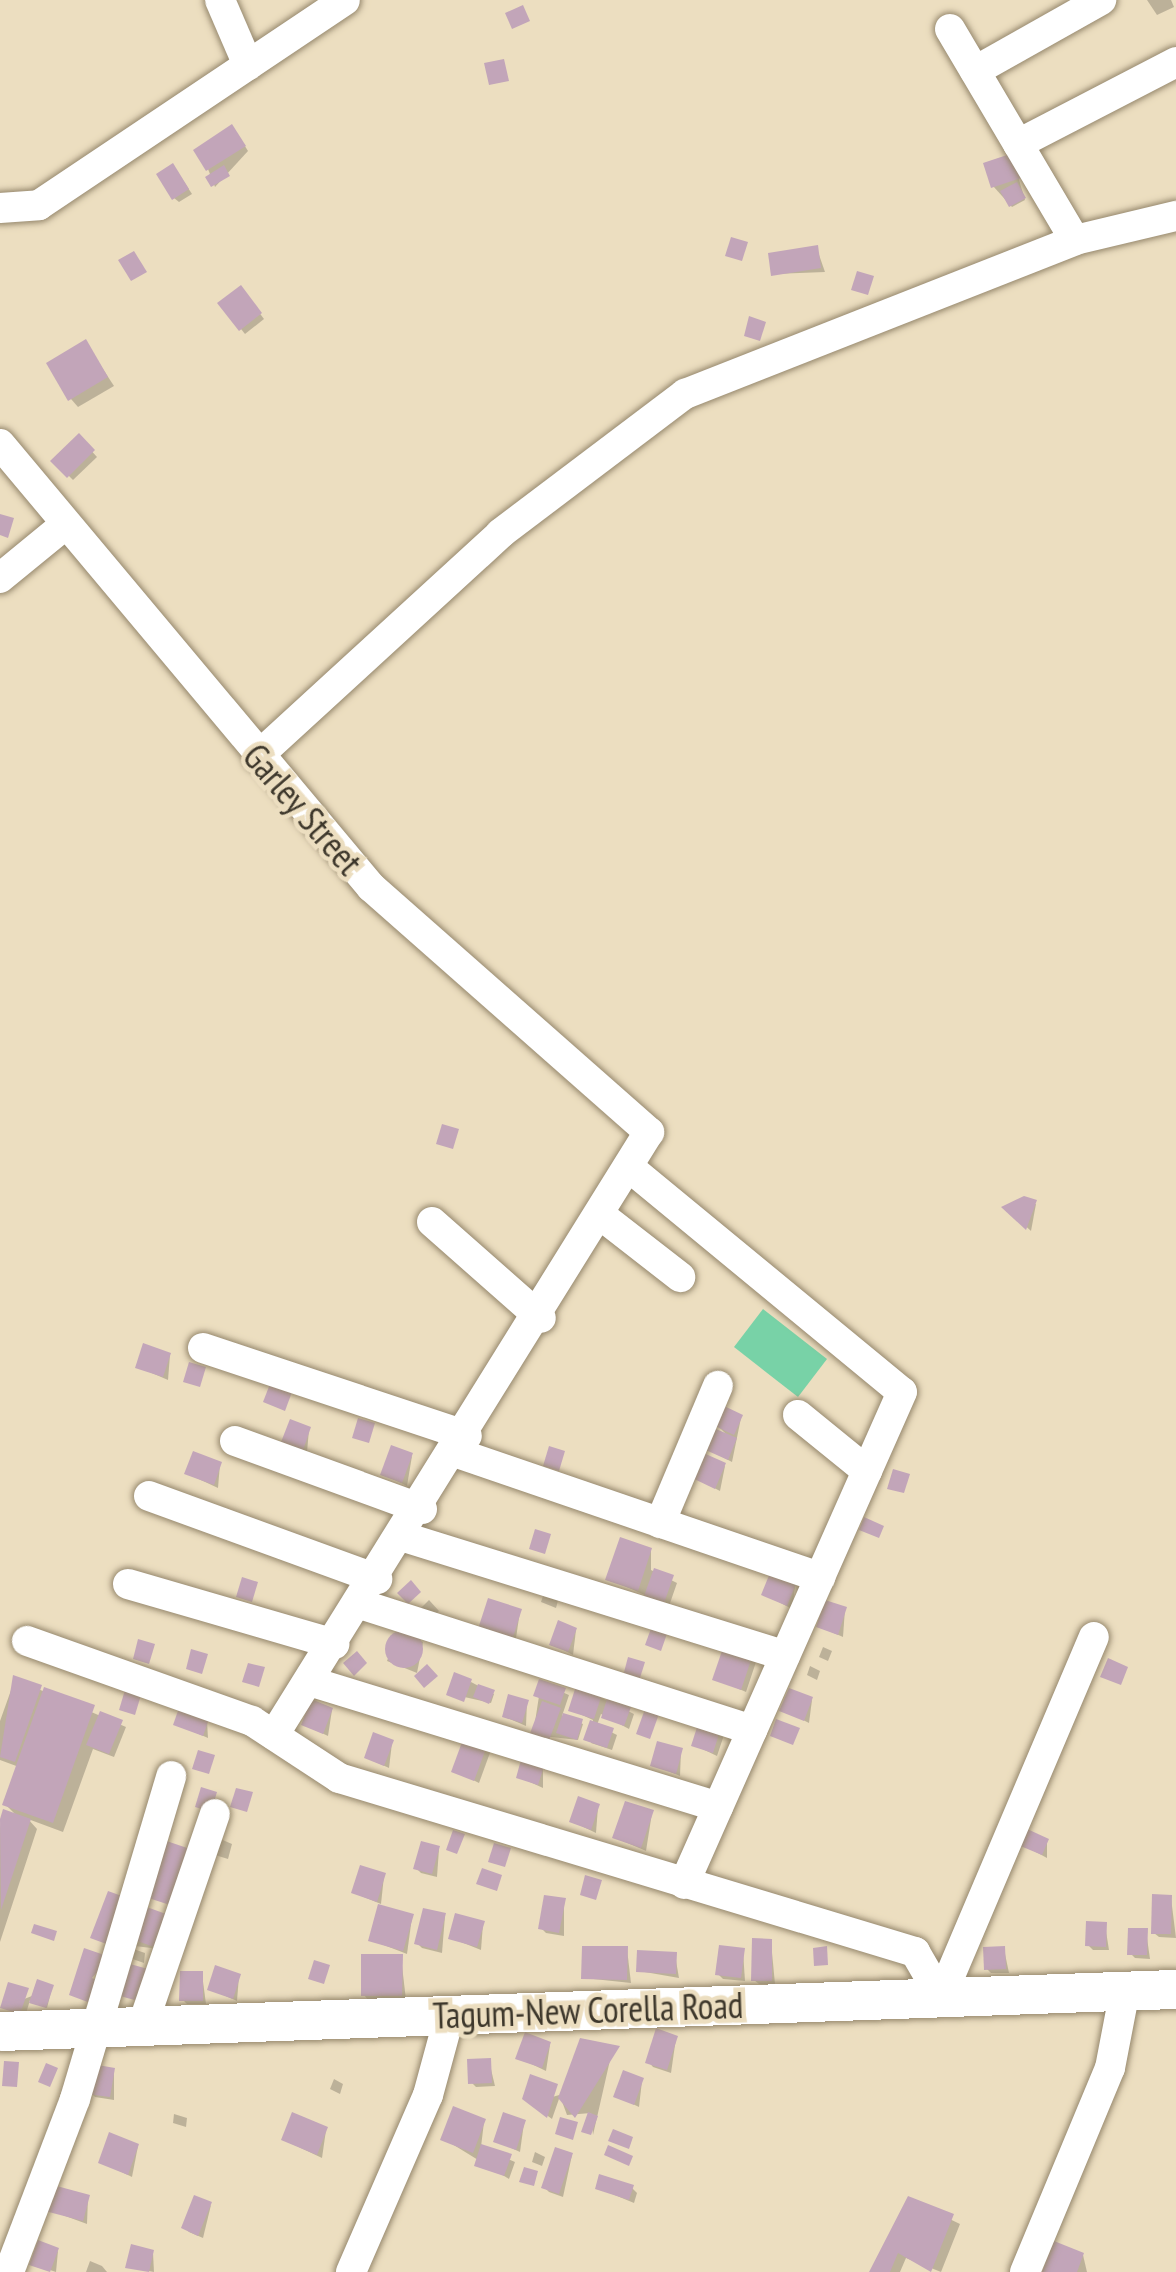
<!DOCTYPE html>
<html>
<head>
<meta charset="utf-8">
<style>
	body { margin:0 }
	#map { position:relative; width:1176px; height:2272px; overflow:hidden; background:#ecdec0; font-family:"PT Sans Narrow",sans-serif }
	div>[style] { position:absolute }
	.green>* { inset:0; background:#78d2a7 }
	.shadow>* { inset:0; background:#0003 }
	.building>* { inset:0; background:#c2a5b9 }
	.round { border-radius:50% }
	.roads { filter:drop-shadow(0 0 3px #96886d) drop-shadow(0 0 3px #96886d) }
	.minor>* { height:30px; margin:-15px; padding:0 15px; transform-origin:15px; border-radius:15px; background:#fff }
	.major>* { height:39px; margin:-19.5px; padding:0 19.5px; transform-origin:19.5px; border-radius:19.5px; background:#fff }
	span { translate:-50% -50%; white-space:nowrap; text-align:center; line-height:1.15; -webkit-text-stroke:9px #ecdec0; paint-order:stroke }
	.street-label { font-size:36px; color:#3d372b }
</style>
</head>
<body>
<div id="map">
	<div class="green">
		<div style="clip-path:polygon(763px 1309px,827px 1359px,798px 1397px,734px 1347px)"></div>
	</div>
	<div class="shadow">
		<div style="clip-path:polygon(1147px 0,1171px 0,1174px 7px,1157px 15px)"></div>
		<div style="clip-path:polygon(236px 132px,248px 151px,215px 187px,208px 169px)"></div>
		<div style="clip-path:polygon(1012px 156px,1025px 200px,1012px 207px,993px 186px)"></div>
		<div style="clip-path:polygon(177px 171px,192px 194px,179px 202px,174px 198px)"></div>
		<div style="clip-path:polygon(817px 249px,825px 272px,774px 274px)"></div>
		<div style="clip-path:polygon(245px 294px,264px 319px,245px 334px,241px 329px)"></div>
		<div style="clip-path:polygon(86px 343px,114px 386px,78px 407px,71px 399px)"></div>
		<div style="clip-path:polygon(79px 437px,97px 457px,73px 480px,54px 461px)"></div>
		<div style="clip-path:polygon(1036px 1204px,1031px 1231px,1007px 1209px)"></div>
		<div style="clip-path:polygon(170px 1355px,168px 1380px,138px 1367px)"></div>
		<div style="clip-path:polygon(741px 1418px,732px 1462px,703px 1447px,730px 1438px,716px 1424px)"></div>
		<div style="clip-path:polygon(309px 1430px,307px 1452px,289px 1446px)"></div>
		<div style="clip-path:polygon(412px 1456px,407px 1486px,383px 1474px)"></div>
		<div style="clip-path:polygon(220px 1464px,218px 1488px,188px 1474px)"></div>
		<div style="clip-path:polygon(725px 1466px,720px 1491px,691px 1476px)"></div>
		<div style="clip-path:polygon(651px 1550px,651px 1570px,677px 1583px,669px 1606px,609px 1579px)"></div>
		<div style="clip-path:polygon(546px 1587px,560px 1593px,556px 1608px,541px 1602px)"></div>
		<div style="clip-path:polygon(795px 1587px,792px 1609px,764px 1594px)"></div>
		<div style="clip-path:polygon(429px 1600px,439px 1611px,430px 1620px,420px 1609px)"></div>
		<div style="clip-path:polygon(845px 1609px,843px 1637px,820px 1627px)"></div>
		<div style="clip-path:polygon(520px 1611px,515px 1645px,485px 1636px)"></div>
		<div style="clip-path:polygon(399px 1629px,423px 1642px,417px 1673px,387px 1661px)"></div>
		<div style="clip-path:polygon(576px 1630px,573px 1655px,552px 1644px)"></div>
		<div style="clip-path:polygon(823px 1647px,832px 1651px,828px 1661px,819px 1657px)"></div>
		<div style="clip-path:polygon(726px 1649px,756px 1662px,746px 1692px,716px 1679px)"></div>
		<div style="clip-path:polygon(810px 1666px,820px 1671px,817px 1680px,807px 1675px)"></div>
		<div style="clip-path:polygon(15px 1679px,126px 1727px,114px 1757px,93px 1749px,63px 1832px,28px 1819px,37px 1829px,0 1942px,0 1828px,5px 1813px,18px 1817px,6px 1805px,19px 1767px,0 1760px,0 1721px)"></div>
		<div style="clip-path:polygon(471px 1682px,494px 1694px,491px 1703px,451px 1694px)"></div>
		<div style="clip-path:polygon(541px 1683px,569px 1695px,562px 1716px,583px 1724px,578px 1740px,533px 1735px)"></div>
		<div style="clip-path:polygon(600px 1697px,634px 1714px,629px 1729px,601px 1714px,597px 1725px,617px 1735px,612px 1750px,591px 1743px,593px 1720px,571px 1710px)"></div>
		<div style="clip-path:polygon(812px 1700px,809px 1723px,783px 1710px)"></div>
		<div style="clip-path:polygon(527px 1702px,526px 1726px,505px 1717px)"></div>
		<div style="clip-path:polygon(332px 1710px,328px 1736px,305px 1725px)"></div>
		<div style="clip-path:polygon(207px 1721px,208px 1738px,176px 1724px)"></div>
		<div style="clip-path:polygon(701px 1725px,724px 1735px,717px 1756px,694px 1745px)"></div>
		<div style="clip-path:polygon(467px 1738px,491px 1750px,479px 1783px,455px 1771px)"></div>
		<div style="clip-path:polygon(392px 1743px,389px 1768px,367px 1758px)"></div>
		<div style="clip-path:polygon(681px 1751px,680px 1776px,654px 1765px)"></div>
		<div style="clip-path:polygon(543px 1766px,543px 1788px,519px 1777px)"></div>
		<div style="clip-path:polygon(598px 1807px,596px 1833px,573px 1822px)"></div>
		<div style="clip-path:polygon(652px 1813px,646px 1851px,616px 1838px)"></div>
		<div style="clip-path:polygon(218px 1838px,232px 1844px,228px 1859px,215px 1855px)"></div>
		<div style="clip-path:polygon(1047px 1841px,1047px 1858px,1021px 1844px)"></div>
		<div style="clip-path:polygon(439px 1849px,437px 1877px,421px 1873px,416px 1868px)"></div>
		<div style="clip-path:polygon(384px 1876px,381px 1904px,354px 1893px)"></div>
		<div style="clip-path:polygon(110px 1895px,159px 1949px,119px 1944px,145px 1953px,144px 1963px,121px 1955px)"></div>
		<div style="clip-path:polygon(1171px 1898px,1176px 1938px,1159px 1937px,1154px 1933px)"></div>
		<div style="clip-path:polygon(564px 1901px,564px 1936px,546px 1933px,541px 1928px)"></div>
		<div style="clip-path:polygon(445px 1916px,442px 1953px,422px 1948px,417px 1943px)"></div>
		<div style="clip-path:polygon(412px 1917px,407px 1954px,371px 1940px)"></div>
		<div style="clip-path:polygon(483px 1924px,481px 1950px,451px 1938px)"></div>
		<div style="clip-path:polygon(1105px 1925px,1109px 1950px,1093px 1950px,1088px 1945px)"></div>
		<div style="clip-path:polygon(1146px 1931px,1150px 1959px,1135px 1958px,1130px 1953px)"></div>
		<div style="clip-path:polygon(771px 1942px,775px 1984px,759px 1984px,754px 1980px)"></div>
		<div style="clip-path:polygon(627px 1949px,631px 1983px,584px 1978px)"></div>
		<div style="clip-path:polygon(1004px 1949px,1009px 1973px,991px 1973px,987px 1969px)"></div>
		<div style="clip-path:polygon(743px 1951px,745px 1981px,723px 1979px,718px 1974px)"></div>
		<div style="clip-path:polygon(675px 1955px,679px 1978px,639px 1971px)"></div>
		<div style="clip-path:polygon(401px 1957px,406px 2000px,368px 2000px,364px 1995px)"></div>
		<div style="clip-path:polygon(202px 1974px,206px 2004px,187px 2004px,182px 1999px)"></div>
		<div style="clip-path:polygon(239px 1976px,237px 2001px,210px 1989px)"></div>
		<div style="clip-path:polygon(52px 1988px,47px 2008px,30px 2000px,25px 2017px,4px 2007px)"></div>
		<div style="clip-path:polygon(676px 2038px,671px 2073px,653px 2067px,649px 2062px)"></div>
		<div style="clip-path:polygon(550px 2045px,546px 2071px,519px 2058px)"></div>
		<div style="clip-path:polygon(613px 2047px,593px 2135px,591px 2113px,567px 2115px,560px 2096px,552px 2119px,530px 2103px,563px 2094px)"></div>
		<div style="clip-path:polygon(489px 2061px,495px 2086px,476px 2087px,471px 2082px)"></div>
		<div style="clip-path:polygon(114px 2071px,114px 2100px,95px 2097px,91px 2093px)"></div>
		<div style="clip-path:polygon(334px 2079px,343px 2084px,340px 2094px,330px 2089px)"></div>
		<div style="clip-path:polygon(642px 2081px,639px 2107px,616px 2096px)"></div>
		<div style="clip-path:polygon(174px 2114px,187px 2118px,186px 2127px,173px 2123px)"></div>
		<div style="clip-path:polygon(484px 2122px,481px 2147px,515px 2162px,509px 2179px,444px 2139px)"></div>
		<div style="clip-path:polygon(524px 2123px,520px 2152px,496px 2141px)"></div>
		<div style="clip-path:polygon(326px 2130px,322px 2158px,284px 2140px)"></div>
		<div style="clip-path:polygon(138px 2146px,132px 2177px,101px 2162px)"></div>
		<div style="clip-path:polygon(535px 2152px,545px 2157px,542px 2166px,532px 2162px)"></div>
		<div style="clip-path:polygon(572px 2155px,563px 2197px,549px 2192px,544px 2187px)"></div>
		<div style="clip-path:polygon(598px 2188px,632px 2188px,637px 2193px,634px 2203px)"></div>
		<div style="clip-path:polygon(88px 2198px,87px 2224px,49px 2210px)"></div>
		<div style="clip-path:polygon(910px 2200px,960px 2224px,941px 2272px,906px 2258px,900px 2272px,874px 2272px)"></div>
		<div style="clip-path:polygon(211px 2205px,203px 2238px,189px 2232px,184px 2227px)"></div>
		<div style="clip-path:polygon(58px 2251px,56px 2272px,32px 2264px)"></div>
		<div style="clip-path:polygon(153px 2253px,154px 2272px,128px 2267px)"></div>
		<div style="clip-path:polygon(1083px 2255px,1087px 2272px,1046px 2272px)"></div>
		<div style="clip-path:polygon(90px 2261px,102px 2266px,107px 2272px,86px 2272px)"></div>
	</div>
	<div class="building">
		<div style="clip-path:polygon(523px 5px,530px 21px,512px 29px,505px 13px)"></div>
		<div style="clip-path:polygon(504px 59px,509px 81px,489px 85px,484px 63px)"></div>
		<div style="clip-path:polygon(232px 124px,246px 146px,206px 171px,193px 150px)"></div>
		<div style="clip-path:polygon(1013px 153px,1021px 178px,991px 188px,983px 163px)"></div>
		<div style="clip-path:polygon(173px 163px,189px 189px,172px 200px,156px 174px)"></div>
		<div style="clip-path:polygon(224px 165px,230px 176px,211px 187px,205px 177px)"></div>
		<div style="clip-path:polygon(1017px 182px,1026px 198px,1009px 207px,1000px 191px)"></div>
		<div style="clip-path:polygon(731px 237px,748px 242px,742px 261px,725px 256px)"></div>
		<div style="clip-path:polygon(818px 245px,821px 268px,771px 276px,768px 253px)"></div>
		<div style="clip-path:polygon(134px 251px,147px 272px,131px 281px,118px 260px)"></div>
		<div style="clip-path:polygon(857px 271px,874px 276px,868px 295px,851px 290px)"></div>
		<div style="clip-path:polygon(241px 285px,262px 313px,239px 331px,217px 303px)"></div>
		<div style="clip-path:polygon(749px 316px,766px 322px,760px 341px,744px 336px)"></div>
		<div style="clip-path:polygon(86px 339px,108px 377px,68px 401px,46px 363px)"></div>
		<div style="clip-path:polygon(79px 433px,95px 450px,67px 478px,50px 461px)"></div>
		<div style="clip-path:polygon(0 514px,14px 518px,8px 538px,0 535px)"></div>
		<div style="clip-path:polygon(442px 1124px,459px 1129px,453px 1149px,436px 1144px)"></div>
		<div style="clip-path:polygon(1024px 1196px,1037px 1200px,1026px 1230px,1001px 1207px)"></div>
		<div style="clip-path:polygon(143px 1343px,171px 1353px,163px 1377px,135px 1368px)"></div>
		<div style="clip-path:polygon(189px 1362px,206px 1367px,200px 1387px,183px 1382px)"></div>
		<div style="clip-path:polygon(270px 1384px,292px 1392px,285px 1411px,263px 1402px)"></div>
		<div style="clip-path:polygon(722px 1405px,743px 1415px,734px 1435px,713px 1425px)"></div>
		<div style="clip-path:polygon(358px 1418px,375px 1423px,369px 1443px,352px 1438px)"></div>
		<div style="clip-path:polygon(290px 1419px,311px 1427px,303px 1450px,281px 1442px)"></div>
		<div style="clip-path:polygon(709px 1426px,737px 1438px,728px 1460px,699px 1447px)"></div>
		<div style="clip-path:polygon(391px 1445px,413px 1453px,402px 1483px,380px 1475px)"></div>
		<div style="clip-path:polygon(549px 1446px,565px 1451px,559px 1471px,543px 1466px)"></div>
		<div style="clip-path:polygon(193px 1451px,222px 1462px,214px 1485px,184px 1474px)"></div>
		<div style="clip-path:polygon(699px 1451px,726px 1463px,715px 1489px,688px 1476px)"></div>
		<div style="clip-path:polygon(893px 1469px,910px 1474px,904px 1493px,887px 1489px)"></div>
		<div style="clip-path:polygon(864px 1517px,884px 1526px,879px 1538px,859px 1530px)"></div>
		<div style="clip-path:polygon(535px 1529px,551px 1534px,545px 1554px,529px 1549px)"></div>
		<div style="clip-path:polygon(620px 1537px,652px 1548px,638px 1591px,605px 1580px)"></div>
		<div style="clip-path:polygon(654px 1568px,674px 1575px,664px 1603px,644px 1596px)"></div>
		<div style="clip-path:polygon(770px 1573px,796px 1584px,787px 1606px,761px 1595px)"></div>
		<div style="clip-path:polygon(242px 1577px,258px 1582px,252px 1602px,236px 1597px)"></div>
		<div style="clip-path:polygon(411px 1580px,421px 1592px,408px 1604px,397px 1593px)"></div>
		<div style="clip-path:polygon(488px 1598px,522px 1609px,511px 1643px,477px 1632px)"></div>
		<div style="clip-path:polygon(825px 1600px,847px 1607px,838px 1635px,816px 1627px)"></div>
		<div style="clip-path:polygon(558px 1620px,577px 1628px,568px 1652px,549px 1645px)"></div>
		<div style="clip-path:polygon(653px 1623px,669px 1628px,661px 1651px,645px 1645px)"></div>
		<div class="round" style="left:385px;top:1630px;width:38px;height:38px"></div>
		<div style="clip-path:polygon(138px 1639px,155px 1644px,149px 1664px,133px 1659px)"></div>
		<div style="clip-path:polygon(724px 1645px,753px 1654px,741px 1690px,712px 1680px)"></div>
		<div style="clip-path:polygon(191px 1649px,208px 1654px,202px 1674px,186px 1669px)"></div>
		<div style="clip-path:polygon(357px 1651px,367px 1663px,354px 1676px,343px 1663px)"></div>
		<div style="clip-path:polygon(628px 1657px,645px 1662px,639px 1681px,623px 1676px)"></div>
		<div style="clip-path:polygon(1108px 1658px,1128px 1667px,1121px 1685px,1100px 1677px)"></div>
		<div style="clip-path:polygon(248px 1663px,265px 1667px,259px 1687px,242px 1682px)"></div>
		<div style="clip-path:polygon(427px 1664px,438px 1676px,424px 1688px,414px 1676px)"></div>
		<div style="clip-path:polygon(454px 1672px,472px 1679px,464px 1702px,446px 1695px)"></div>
		<div style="clip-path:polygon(13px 1675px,42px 1685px,15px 1762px,0 1757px)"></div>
		<div style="clip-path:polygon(539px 1679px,566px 1688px,560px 1705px,533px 1696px)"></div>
		<div style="clip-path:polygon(478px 1684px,495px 1690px,489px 1704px,473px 1697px)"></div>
		<div style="clip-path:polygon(576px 1686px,602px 1694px,594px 1719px,568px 1711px)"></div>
		<div style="clip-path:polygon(44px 1687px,95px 1705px,53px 1823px,2px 1805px)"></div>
		<div style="clip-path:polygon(789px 1688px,813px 1697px,804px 1721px,779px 1711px)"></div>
		<div style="clip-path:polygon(125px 1690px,141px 1695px,135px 1715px,119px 1710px)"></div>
		<div style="clip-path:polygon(508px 1694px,529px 1700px,522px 1723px,502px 1717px)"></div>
		<div style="clip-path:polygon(311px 1699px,333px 1708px,323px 1734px,301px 1725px)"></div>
		<div style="clip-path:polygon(607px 1699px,631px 1707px,624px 1726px,601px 1718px)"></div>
		<div style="clip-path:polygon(542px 1701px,561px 1708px,548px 1743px,529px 1736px)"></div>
		<div style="clip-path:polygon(179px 1708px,209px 1719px,203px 1736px,173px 1725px)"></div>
		<div style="clip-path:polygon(645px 1709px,659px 1714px,650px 1739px,636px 1734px)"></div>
		<div style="clip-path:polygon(100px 1711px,123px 1720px,109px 1754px,86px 1745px)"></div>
		<div style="clip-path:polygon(563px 1713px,583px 1719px,577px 1740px,556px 1733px)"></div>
		<div style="clip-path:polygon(776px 1719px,800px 1728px,793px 1745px,770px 1736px)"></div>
		<div style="clip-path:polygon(590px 1720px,614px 1728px,607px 1748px,583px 1740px)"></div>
		<div style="clip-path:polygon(699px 1721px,721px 1728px,713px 1753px,691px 1746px)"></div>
		<div style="clip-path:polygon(373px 1732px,394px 1740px,384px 1766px,364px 1758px)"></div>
		<div style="clip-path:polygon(465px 1734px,488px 1743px,474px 1781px,451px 1772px)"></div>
		<div style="clip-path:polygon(657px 1741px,683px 1748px,676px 1774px,650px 1766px)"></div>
		<div style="clip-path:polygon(198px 1750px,215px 1755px,209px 1774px,192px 1769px)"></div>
		<div style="clip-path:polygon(522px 1756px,545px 1763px,538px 1785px,516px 1778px)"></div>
		<div style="clip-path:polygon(201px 1787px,217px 1792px,211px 1812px,195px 1807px)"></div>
		<div style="clip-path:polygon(236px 1788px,253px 1792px,247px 1812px,230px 1807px)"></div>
		<div style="clip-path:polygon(578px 1796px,600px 1804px,591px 1830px,569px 1822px)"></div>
		<div style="clip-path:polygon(625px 1801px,654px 1810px,641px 1848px,612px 1838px)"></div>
		<div style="clip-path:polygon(3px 1809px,31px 1819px,1px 1910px,0 1819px)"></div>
		<div style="clip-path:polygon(1025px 1828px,1049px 1839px,1042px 1855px,1018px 1845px)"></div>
		<div style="clip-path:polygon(453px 1830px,465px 1834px,457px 1854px,446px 1850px)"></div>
		<div style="clip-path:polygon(155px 1837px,190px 1849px,170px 1905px,136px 1894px)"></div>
		<div style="clip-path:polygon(421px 1841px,440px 1846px,432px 1874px,413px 1869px)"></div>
		<div style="clip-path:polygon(494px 1843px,511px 1848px,505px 1867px,488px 1862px)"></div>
		<div style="clip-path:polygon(360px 1865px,386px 1873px,377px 1902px,351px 1893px)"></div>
		<div style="clip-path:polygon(482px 1868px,502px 1875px,497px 1891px,476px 1884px)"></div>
		<div style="clip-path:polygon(585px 1875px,602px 1880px,596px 1900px,580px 1895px)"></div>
		<div style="clip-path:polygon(108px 1891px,130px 1899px,112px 1946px,90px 1938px)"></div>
		<div style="clip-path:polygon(1152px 1894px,1172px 1895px,1171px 1934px,1151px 1934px)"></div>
		<div style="clip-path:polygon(544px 1895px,566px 1898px,559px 1933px,538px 1929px)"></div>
		<div style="clip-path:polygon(133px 1902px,166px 1914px,154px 1947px,121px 1935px)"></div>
		<div style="clip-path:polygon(378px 1904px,414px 1914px,403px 1951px,368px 1941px)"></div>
		<div style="clip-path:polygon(423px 1908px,446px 1913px,437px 1950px,414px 1944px)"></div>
		<div style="clip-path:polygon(455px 1913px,485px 1921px,477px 1947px,448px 1939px)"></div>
		<div style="clip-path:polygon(1086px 1921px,1107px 1922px,1106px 1947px,1085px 1946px)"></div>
		<div style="clip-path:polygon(34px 1924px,57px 1931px,54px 1941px,31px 1933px)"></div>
		<div style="clip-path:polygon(1128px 1928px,1148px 1928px,1147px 1955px,1127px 1955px)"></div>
		<div style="clip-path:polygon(752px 1938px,772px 1939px,772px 1981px,751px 1981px)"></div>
		<div style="clip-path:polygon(719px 1945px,745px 1948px,741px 1978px,715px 1975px)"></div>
		<div style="clip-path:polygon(582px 1946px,628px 1946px,627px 1980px,581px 1979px)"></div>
		<div style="clip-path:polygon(827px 1946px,828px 1965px,814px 1966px,813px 1948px)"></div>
		<div style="clip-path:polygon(1005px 1946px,1006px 1969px,984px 1970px,983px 1947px)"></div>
		<div style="clip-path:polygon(84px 1948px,110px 1957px,92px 1978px,101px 1982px,93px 2004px,69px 1995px)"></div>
		<div style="clip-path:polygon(637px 1950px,677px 1952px,676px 1974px,636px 1972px)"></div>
		<div style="clip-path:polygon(361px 1954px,403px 1954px,402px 1996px,361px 1996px)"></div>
		<div style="clip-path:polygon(116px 1960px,155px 1971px,145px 2003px,106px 1992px)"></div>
		<div style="clip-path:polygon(314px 1960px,330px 1965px,324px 1984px,308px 1979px)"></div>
		<div style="clip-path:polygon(215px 1965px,241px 1974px,233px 1999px,207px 1990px)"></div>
		<div style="clip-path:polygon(180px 1971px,203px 1971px,203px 2001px,179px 2001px)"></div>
		<div style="clip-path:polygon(37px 1979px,54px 1985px,46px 2008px,29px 2003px)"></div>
		<div style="clip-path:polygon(8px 1982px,29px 1988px,20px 2014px,0 2008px)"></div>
		<div style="clip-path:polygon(656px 2028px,678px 2036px,667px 2070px,645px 2063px)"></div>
		<div style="clip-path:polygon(525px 2032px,551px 2042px,542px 2068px,515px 2059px)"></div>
		<div style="clip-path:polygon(580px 2038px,620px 2046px,575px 2118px,558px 2098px)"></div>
		<div style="clip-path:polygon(491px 2058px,492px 2083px,468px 2084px,467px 2059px)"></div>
		<div style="clip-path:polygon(4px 2061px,19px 2062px,17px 2087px,2px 2086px)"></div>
		<div style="clip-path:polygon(46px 2063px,58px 2068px,50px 2087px,38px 2082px)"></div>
		<div style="clip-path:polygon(92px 2064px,115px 2068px,110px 2097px,87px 2094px)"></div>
		<div style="clip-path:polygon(623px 2070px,644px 2078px,634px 2105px,613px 2097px)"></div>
		<div style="clip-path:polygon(530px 2074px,558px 2084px,547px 2118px,522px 2099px)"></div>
		<div style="clip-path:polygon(453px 2106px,486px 2119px,473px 2153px,440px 2140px)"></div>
		<div style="clip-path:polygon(292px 2112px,328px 2127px,317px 2155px,281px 2140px)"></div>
		<div style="clip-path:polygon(503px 2112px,526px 2120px,516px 2150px,493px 2142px)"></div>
		<div style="clip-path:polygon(588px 2112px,598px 2116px,591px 2135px,581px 2132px)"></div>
		<div style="clip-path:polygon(560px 2117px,578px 2122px,573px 2140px,555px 2134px)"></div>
		<div style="clip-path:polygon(613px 2129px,633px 2137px,629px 2149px,608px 2141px)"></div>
		<div style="clip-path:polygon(109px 2132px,139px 2144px,128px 2175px,98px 2163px)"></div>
		<div style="clip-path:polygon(481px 2144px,512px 2154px,504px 2176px,474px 2166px)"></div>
		<div style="clip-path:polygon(608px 2145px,633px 2156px,629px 2166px,604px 2155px)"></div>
		<div style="clip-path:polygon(555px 2147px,573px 2153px,559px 2194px,541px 2188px)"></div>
		<div style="clip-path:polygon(524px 2167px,538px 2171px,534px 2186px,519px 2182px)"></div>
		<div style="clip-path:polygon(599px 2174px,634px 2185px,629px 2200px,595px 2189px)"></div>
		<div style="clip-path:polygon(53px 2185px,90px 2195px,83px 2221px,45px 2211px)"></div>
		<div style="clip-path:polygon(194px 2195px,212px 2202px,198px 2236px,181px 2228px)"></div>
		<div style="clip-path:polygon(908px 2196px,954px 2214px,931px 2272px,898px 2253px,890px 2272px,869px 2272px)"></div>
		<div style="clip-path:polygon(38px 2240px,59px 2248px,50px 2272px,29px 2265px)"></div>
		<div style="clip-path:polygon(1054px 2241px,1084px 2253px,1077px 2272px,1042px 2272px)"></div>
		<div style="clip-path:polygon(131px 2244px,154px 2250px,149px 2272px,125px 2268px)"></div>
	</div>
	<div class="roads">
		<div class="minor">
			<div style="left:220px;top:0;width:71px;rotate:66.7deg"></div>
			<div style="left:950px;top:29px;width:245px;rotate:59.4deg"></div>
			<div style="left:975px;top:71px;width:145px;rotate:-29.4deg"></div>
			<div style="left:1018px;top:144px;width:178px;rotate:-27.4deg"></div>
			<div style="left:0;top:208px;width:39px;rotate:-4deg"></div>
			<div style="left:39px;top:205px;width:368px;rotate:-33.8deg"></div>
			<div style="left:0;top:444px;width:578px;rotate:50.05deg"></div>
			<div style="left:371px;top:887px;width:371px;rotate:41.4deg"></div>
			<div style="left:649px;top:1132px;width:710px;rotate:121.88deg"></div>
			<div style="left:0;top:578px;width:85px;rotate:-39.3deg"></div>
			<div style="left:258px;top:756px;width:330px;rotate:-42.5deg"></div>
			<div style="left:501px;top:533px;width:231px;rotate:-37.1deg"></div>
			<div style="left:685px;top:394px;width:419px;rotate:-21.5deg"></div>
			<div style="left:1075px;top:240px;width:104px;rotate:-13.4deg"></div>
			<div style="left:630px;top:1168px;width:352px;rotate:39.5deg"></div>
			<div style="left:902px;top:1392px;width:538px;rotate:113.9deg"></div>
			<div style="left:603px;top:1217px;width:98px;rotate:37.9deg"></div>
			<div style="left:432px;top:1222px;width:145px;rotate:41.4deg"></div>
			<div style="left:203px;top:1348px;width:278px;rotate:18.4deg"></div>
			<div style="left:798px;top:1415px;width:89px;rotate:39.1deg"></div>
			<div style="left:235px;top:1441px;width:199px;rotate:20deg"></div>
			<div style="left:457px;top:1453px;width:384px;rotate:18.9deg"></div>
			<div style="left:149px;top:1496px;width:243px;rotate:20deg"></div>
			<div style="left:660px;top:1523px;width:149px;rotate:-67.1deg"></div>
			<div style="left:404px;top:1537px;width:399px;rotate:17.3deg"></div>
			<div style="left:128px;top:1584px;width:215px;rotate:16.2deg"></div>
			<div style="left:360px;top:1604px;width:412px;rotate:17.8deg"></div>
			<div style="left:27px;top:1641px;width:239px;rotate:19.6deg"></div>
			<div style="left:252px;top:1721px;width:104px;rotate:33.2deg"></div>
			<div style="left:339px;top:1778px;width:602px;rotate:16.81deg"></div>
			<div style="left:915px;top:1952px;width:52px;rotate:60deg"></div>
			<div style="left:309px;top:1681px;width:428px;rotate:17.1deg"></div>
			<div style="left:941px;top:1997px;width:391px;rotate:-67deg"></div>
			<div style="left:142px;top:2027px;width:225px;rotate:-71.1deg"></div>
			<div style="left:9px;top:2272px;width:185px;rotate:-69.1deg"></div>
			<div style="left:75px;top:2099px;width:337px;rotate:-73.4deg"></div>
			<div style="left:351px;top:2272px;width:193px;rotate:-66.5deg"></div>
			<div style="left:428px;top:2095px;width:84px;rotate:-74.8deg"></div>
			<div style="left:1025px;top:2272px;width:221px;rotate:-67.4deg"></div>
			<div style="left:1110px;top:2068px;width:79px;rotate:-79.1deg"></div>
		</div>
		<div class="major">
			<div style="left:0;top:2031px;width:1177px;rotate:-2.05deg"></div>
		</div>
	</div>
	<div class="street-label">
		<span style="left:303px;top:809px;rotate:49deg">Garley Street</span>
		<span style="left:588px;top:2010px;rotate:-2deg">Tagum-New Corella Road</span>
	</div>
</div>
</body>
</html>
